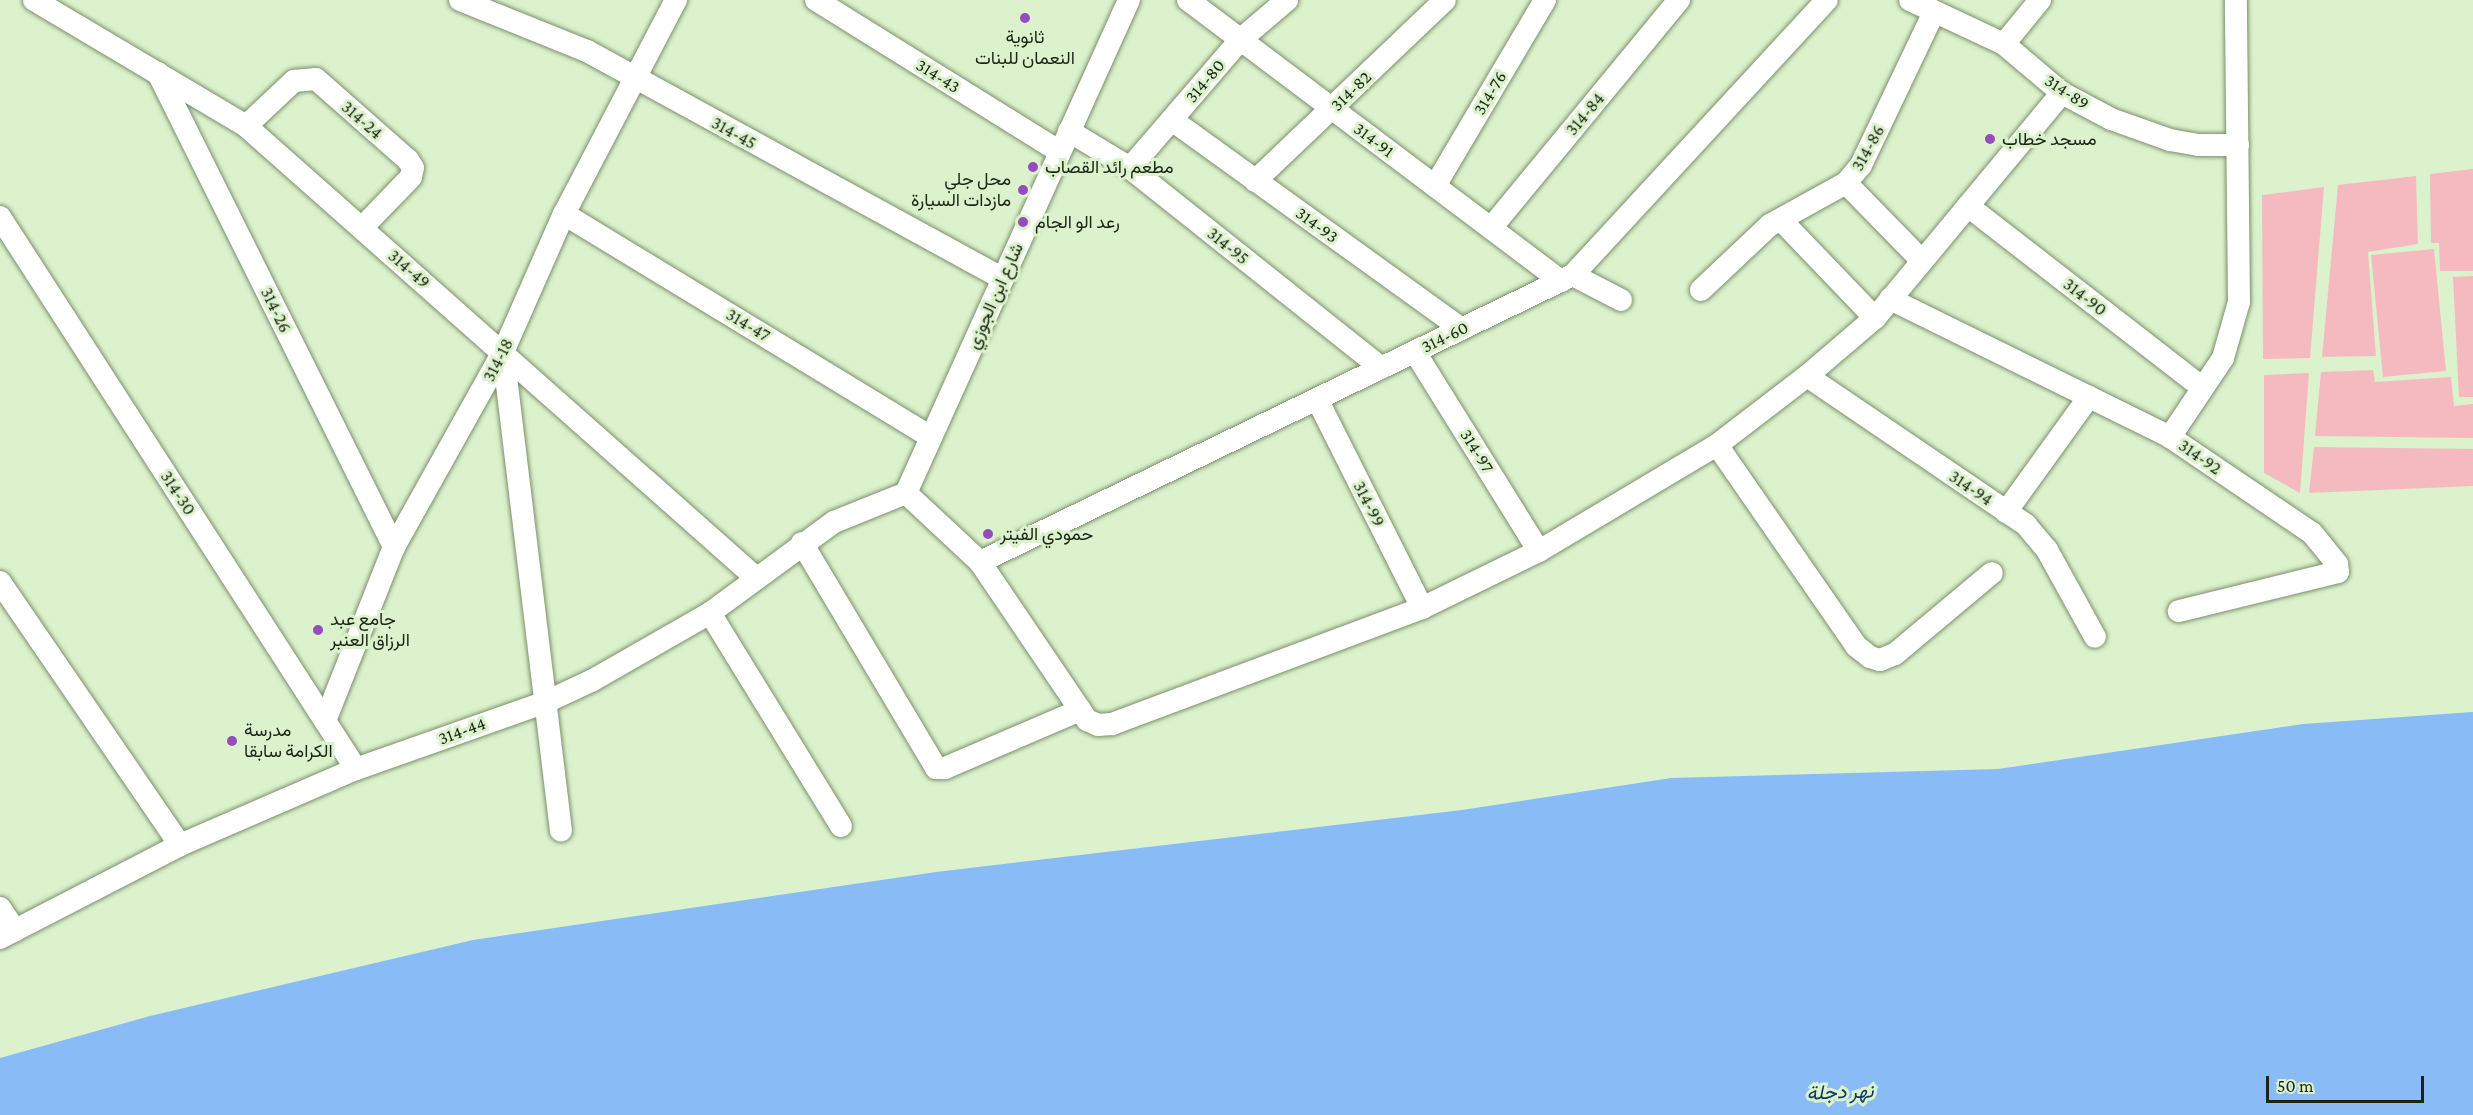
<!DOCTYPE html>
<html>
<head>
<meta charset="utf-8">
<style>
	body { margin:0 }
	#map { position:relative; width:2473px; height:1115px; overflow:hidden; background:#dcf2cc; font-family:"Crimson Pro",Vazirmatn,serif }
	div>[style] { position:absolute }
	.green>* { inset:0; background:#f5babf }
	.water>* { inset:0; background:#89bcf6 }
	.roads { filter:drop-shadow(0 0 2px #7b8f6c) drop-shadow(0 0 2px #7b8f6c) }
	.minor>* { height:22px; margin:-11px; padding:0 11px; transform-origin:11px; border-radius:11px; background:#fff }
	.dots>* { width:16px; height:16px; translate:-50% -50%; box-sizing:border-box; border:3px solid #dcf2cc; border-radius:50% }
	span { translate:-50% -50%; white-space:nowrap; text-align:center; line-height:1.15; -webkit-text-stroke:6px #dcf2cc; paint-order:stroke }
	.poi-label { font-size:18px; color:#1c2416 }
	.left { translate:0 -50%; text-align:left }
	.right { translate:-100% -50%; text-align:right }
	.street-label { font-size:18px; color:#1c2416 }
	.water-label { font-size:20px; color:#0d3a68; font-style:italic }
	.scale { position:absolute; left:2266px; top:1076px; width:158px; height:27px; box-sizing:border-box; border:3px solid #1c2416; border-top:0; padding-left:8px; font-size:18px; line-height:21px; white-space:nowrap; color:#1c2416; -webkit-text-stroke:4px #dcf2cc; paint-order:stroke }
</style>
</head>
<body>
<div id="map">
	<div class="green">
		<div style="clip-path:polygon(2473px 169px,2473px 271px,2440px 271px,2439px 243px,2431px 243px,2430px 174px)"></div>
		<div style="clip-path:polygon(2416px 176px,2418px 244px,2368px 252px,2376px 356px,2322px 357px,2338px 185px)"></div>
		<div style="clip-path:polygon(2324px 187px,2310px 358px,2263px 359px,2262px 195px)"></div>
		<div style="clip-path:polygon(2434px 249px,2446px 371px,2383px 377px,2371px 255px)"></div>
		<div style="clip-path:polygon(2473px 276px,2473px 397px,2459px 397px,2453px 277px)"></div>
		<div style="clip-path:polygon(2373px 370px,2375px 382px,2451px 377px,2454px 406px,2473px 404px,2473px 438px,2315px 436px,2321px 372px)"></div>
		<div style="clip-path:polygon(2309px 373px,2300px 493px,2264px 473px,2264px 375px)"></div>
		<div style="clip-path:polygon(2314px 447px,2473px 449px,2473px 486px,2309px 493px)"></div>
	</div>
	<div class="water">
		<div style="clip-path:polygon(2473px 712px,2473px 1115px,0 1115px,0 1058px,150px 1016px,473px 940px,936px 872px,1462px 810px,1671px 778px,1998px 769px,2303px 724px)"></div>
	</div>
	<div class="roads">
		<div class="minor">
			<div style="left:34px;top:0;width:247px;rotate:30.7deg"></div>
			<div style="left:246px;top:126px;width:680px;rotate:41.54deg"></div>
			<div style="left:460px;top:0;width:137px;rotate:21.9deg"></div>
			<div style="left:587px;top:51px;width:474px;rotate:28.7deg"></div>
			<div style="left:816px;top:0;width:287px;rotate:31.9deg"></div>
			<div style="left:1188px;top:0;width:467px;rotate:37deg"></div>
			<div style="left:1910px;top:0;width:104px;rotate:25.1deg"></div>
			<div style="left:2004px;top:44px;width:76px;rotate:40.2deg"></div>
			<div style="left:2062px;top:93px;width:55px;rotate:28deg"></div>
			<div style="left:2111px;top:119px;width:63px;rotate:19.6deg"></div>
			<div style="left:2170px;top:140px;width:29px;rotate:10deg"></div>
			<div style="left:2199px;top:145px;width:39px"></div>
			<div style="left:2004px;top:44px;width:57px;rotate:-50.7deg"></div>
			<div style="left:158px;top:73px;width:530px;rotate:63.53deg"></div>
			<div style="left:1172px;top:120px;width:357px;rotate:35.8deg"></div>
			<div style="left:246px;top:126px;width:66px;rotate:-43.2deg"></div>
			<div style="left:294px;top:81px;width:22px;rotate:-5deg"></div>
			<div style="left:316px;top:79px;width:123px;rotate:41.4deg"></div>
			<div style="left:408px;top:160px;width:9px;rotate:58deg"></div>
			<div style="left:413px;top:168px;width:9px;rotate:103deg"></div>
			<div style="left:411px;top:177px;width:71px;rotate:133.9deg"></div>
			<div style="left:1069px;top:131px;width:71px;rotate:31.2deg"></div>
			<div style="left:1130px;top:168px;width:321px;rotate:38.5deg"></div>
			<div style="left:1130px;top:168px;width:169px;rotate:-49.3deg"></div>
			<div style="left:1240px;top:40px;width:62px;rotate:-40.4deg"></div>
			<div style="left:1255px;top:181px;width:262px;rotate:-43.6deg"></div>
			<div style="left:1846px;top:183px;width:109px;rotate:45.7deg"></div>
			<div style="left:1435px;top:186px;width:216px;rotate:-59.4deg"></div>
			<div style="left:1968px;top:206px;width:297px;rotate:37.8deg"></div>
			<div style="left:564px;top:214px;width:429px;rotate:31.3deg"></div>
			<div style="left:0;top:217px;width:657px;rotate:57.18deg"></div>
			<div style="left:1781px;top:220px;width:136px;rotate:46.2deg"></div>
			<div style="left:1491px;top:228px;width:296px;rotate:-50.5deg"></div>
			<div style="left:1573px;top:275px;width:54px;rotate:27.5deg"></div>
			<div style="left:1701px;top:290px;width:95px;rotate:-43.3deg"></div>
			<div style="left:1770px;top:225px;width:87px;rotate:-28.9deg"></div>
			<div style="left:1846px;top:183px;width:23px;rotate:-50deg"></div>
			<div style="left:1861px;top:165px;width:170px;rotate:-64.5deg"></div>
			<div style="left:1890px;top:299px;width:312px;rotate:26.2deg"></div>
			<div style="left:2170px;top:437px;width:171px;rotate:34.1deg"></div>
			<div style="left:2312px;top:533px;width:40px;rotate:51deg"></div>
			<div style="left:2337px;top:564px;width:8px;rotate:83deg"></div>
			<div style="left:2338px;top:572px;width:164px;rotate:166.2deg"></div>
			<div style="left:503px;top:352px;width:482px;rotate:83.1deg"></div>
			<div style="left:1415px;top:352px;width:234px;rotate:58.1deg"></div>
			<div style="left:1807px;top:376px;width:265px;rotate:34.2deg"></div>
			<div style="left:2026px;top:525px;width:33px;rotate:50deg"></div>
			<div style="left:2047px;top:550px;width:99px;rotate:61.1deg"></div>
			<div style="left:1317px;top:399px;width:234px;rotate:63.3deg"></div>
			<div style="left:2170px;top:437px;width:95px;rotate:-56.1deg"></div>
			<div style="left:2223px;top:358px;width:58px;rotate:-74.1deg"></div>
			<div style="left:2239px;top:302px;width:302px;rotate:-90.6deg"></div>
			<div style="left:1717px;top:445px;width:244px;rotate:55.3deg"></div>
			<div style="left:1856px;top:646px;width:18px;rotate:38deg"></div>
			<div style="left:1870px;top:657px;width:10px;rotate:17deg"></div>
			<div style="left:1880px;top:660px;width:16px;rotate:-22deg"></div>
			<div style="left:1895px;top:654px;width:126px;rotate:-39.9deg"></div>
			<div style="left:906px;top:493px;width:101px;rotate:43deg"></div>
			<div style="left:980px;top:562px;width:191px;rotate:55.9deg"></div>
			<div style="left:1087px;top:720px;width:12px;rotate:24deg"></div>
			<div style="left:1098px;top:725px;width:14px;rotate:-4deg"></div>
			<div style="left:1112px;top:724px;width:331px;rotate:-20.5deg"></div>
			<div style="left:1422px;top:608px;width:130px;rotate:-26deg"></div>
			<div style="left:1539px;top:551px;width:207px;rotate:-30.8deg"></div>
			<div style="left:1717px;top:445px;width:113px;rotate:-37.5deg"></div>
			<div style="left:1807px;top:376px;width:89px;rotate:-40.5deg"></div>
			<div style="left:1875px;top:318px;width:293px;rotate:-50.3deg"></div>
			<div style="left:906px;top:493px;width:541px;rotate:-65.66deg"></div>
			<div style="left:2006px;top:512px;width:142px;rotate:-54.2deg"></div>
			<div style="left:802px;top:543px;width:262px;rotate:59.2deg"></div>
			<div style="left:936px;top:768px;width:9px"></div>
			<div style="left:945px;top:768px;width:147px;rotate:-23.2deg"></div>
			<div style="left:980px;top:562px;width:659px;rotate:-25.83deg"></div>
			<div style="left:1573px;top:275px;width:374px;rotate:-47.3deg"></div>
			<div style="left:0;top:582px;width:319px;rotate:55.6deg"></div>
			<div style="left:710px;top:613px;width:250px;rotate:58.4deg"></div>
			<div style="left:325px;top:721px;width:187px;rotate:-68.4deg"></div>
			<div style="left:394px;top:547px;width:223px;rotate:-60.8deg"></div>
			<div style="left:503px;top:352px;width:151px;rotate:-66.2deg"></div>
			<div style="left:564px;top:214px;width:242px;rotate:-62.4deg"></div>
			<div style="left:0;top:908px;width:27px;rotate:56deg"></div>
			<div style="left:0;top:938px;width:203px;rotate:-27.3deg"></div>
			<div style="left:180px;top:845px;width:192px;rotate:-23.4deg"></div>
			<div style="left:356px;top:769px;width:201px;rotate:-19.4deg"></div>
			<div style="left:546px;top:702px;width:52px;rotate:-25.1deg"></div>
			<div style="left:593px;top:680px;width:135px;rotate:-29.8deg"></div>
			<div style="left:710px;top:613px;width:154px;rotate:-36.3deg"></div>
			<div style="left:834px;top:522px;width:78px;rotate:-21.9deg"></div>
		</div>
	</div>
	<div class="dots">
		<div style="left:1025px;top:18px;background:#974cbd"></div>
		<div style="left:1990px;top:139px;background:#974cbd"></div>
		<div style="left:1033px;top:167px;background:#974cbd"></div>
		<div style="left:1023px;top:190px;background:#974cbd"></div>
		<div style="left:1023px;top:222px;background:#974cbd"></div>
		<div style="left:988px;top:534px;background:#974cbd"></div>
		<div style="left:318px;top:630px;background:#974cbd"></div>
		<div style="left:232px;top:741px;background:#974cbd"></div>
	</div>
	<div class="poi-label">
		<span style="left:1025px;top:48px">ثانوية<br>النعمان للبنات</span>
		<span class="left" style="left:2002px;top:139px">مسجد خطاب</span>
		<span class="left" style="left:1045px;top:167px">مطعم رائد القصاب</span>
		<span class="right" style="left:1011px;top:190px">محل جلي<br>مازدات السيارة</span>
		<span class="left" style="left:1035px;top:222px">رعد الو الجام</span>
		<span class="left" style="left:1000px;top:534px">حمودي الفيتر</span>
		<span class="left" style="left:330px;top:630px">جامع عبد<br>الرزاق العنبر</span>
		<span class="left" style="left:244px;top:741px">مدرسة<br>الكرامة سابقا</span>
	</div>
	<div class="street-label">
		<span style="left:938px;top:76px;rotate:32deg">314-43</span>
		<span style="left:1205px;top:81px;rotate:-50deg">314-80</span>
		<span style="left:1351px;top:91px;rotate:-44deg">314-82</span>
		<span style="left:2067px;top:92px;rotate:33deg">314-89</span>
		<span style="left:1490px;top:93px;rotate:-59deg">314-76</span>
		<span style="left:1585px;top:114px;rotate:-50deg">314-84</span>
		<span style="left:362px;top:120px;rotate:41deg">314-24</span>
		<span style="left:734px;top:133px;rotate:29deg">314-45</span>
		<span style="left:1374px;top:140px;rotate:37deg">314-91</span>
		<span style="left:1868px;top:148px;rotate:-61deg">314-86</span>
		<span style="left:1317px;top:225px;rotate:36deg">314-93</span>
		<span style="left:1228px;top:246px;rotate:39deg">314-95</span>
		<span style="left:409px;top:269px;rotate:41deg">314-49</span>
		<span style="left:995px;top:296px;rotate:-66deg">شارع ابن الجوزي</span>
		<span style="left:2085px;top:297px;rotate:38deg">314-90</span>
		<span style="left:276px;top:310px;rotate:64deg">314-26</span>
		<span style="left:748px;top:325px;rotate:31deg">314-47</span>
		<span style="left:1445px;top:337px;rotate:-26deg">314-60</span>
		<span style="left:498px;top:360px;rotate:-63deg">314-18</span>
		<span style="left:1477px;top:451px;rotate:58deg">314-97</span>
		<span style="left:2200px;top:457px;rotate:35deg">314-92</span>
		<span style="left:1971px;top:488px;rotate:34deg">314-94</span>
		<span style="left:178px;top:493px;rotate:57deg">314-30</span>
		<span style="left:1369px;top:504px;rotate:63deg">314-99</span>
		<span style="left:462px;top:731px;rotate:-20deg">314-44</span>
	</div>
	<div class="water-label">
		<span style="left:1840px;top:1092px;rotate:-2deg">نهر دجلة</span>
	</div>
	<div class="scale">50 m</div>
</div>
</body>
</html>
